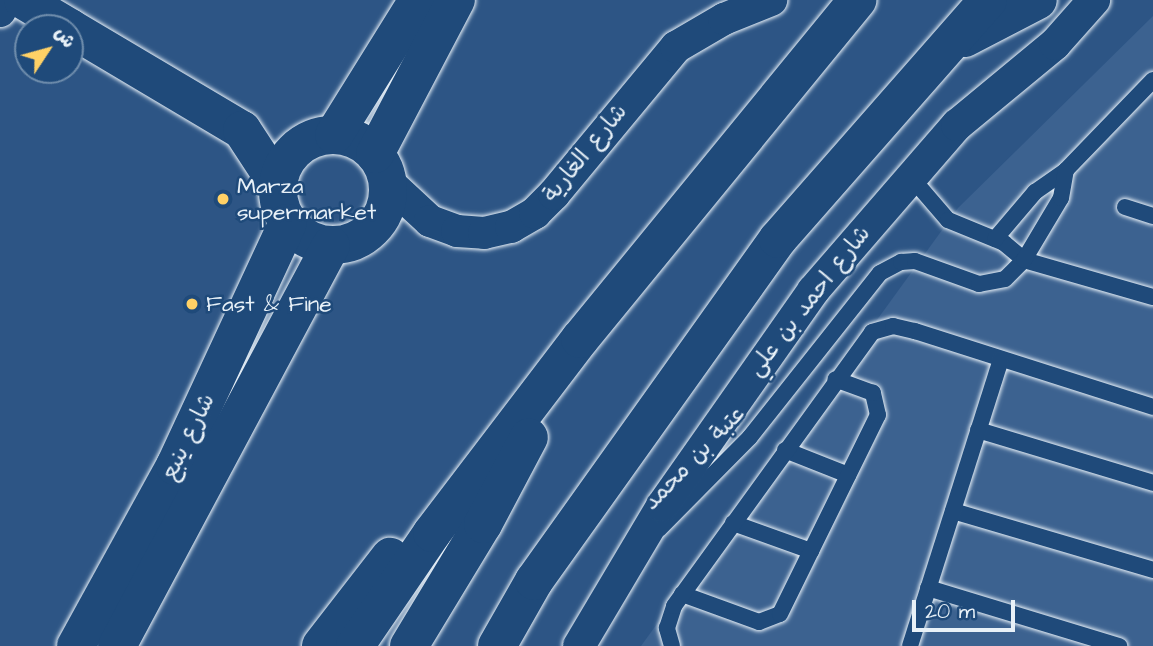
<!DOCTYPE html>
<html>
<head>
<meta charset="utf-8">
<style>
	body { margin:0 }
	#map { position:relative; width:1153px; height:646px; overflow:hidden; background:#2d5585; font-family:"Architects Daughter","Playpen Sans Arabic",sans-serif }
	div>[style] { position:absolute }
	.built>* { inset:0; background:#3c6290 }
	.roads { filter:drop-shadow(0 0 2px #e8f1f8) drop-shadow(0 0 2px #e8f1f8) }
	.service>* { height:16px; margin:-8px; padding:0 8px; transform-origin:8px; border-radius:8px; background:#1f4a7a }
	.minor>* { height:32px; margin:-16px; padding:0 16px; transform-origin:16px; border-radius:16px; background:#1f4a7a }
	.tertiary>* { height:38px; margin:-19px; padding:0 19px; transform-origin:19px; border-radius:19px; background:#1f4a7a }
	.tertiary>.ring { margin:-19px; padding:0; box-sizing:content-box; background:none; border:38px solid #1f4a7a; border-radius:50% }
	.primary>* { height:38px; margin:-19px; padding:0 19px; transform-origin:19px; border-radius:19px; background:#1f4a7a }
	.dots>* { width:19px; height:19px; translate:-50% -50%; box-sizing:border-box; border:4px solid #1f4a7a; border-radius:50% }
	span { translate:-50% -50%; white-space:nowrap; text-align:center; line-height:1.15; -webkit-text-stroke:5px #1f4a7a; paint-order:stroke }
	.street-label { font-size:23px; color:#e8f1f8 }
	.poi-label { font-size:23px; color:#e8f1f8 }
	.left { translate:0 -50%; text-align:left }
	.north { position:absolute; left:14px; top:14px; width:70px; height:70px; box-sizing:border-box; background:#1f4a7a; border:2px solid #6f8dac; border-radius:50%; rotate:54deg; font-size:19px; font-weight:700; line-height:28px; text-align:center; color:#e8f1f8 }
	.north::after { content:''; display:block; margin:auto; width:24px; height:32px; background:#ffd166; clip-path:polygon(50% 0,100% 100%,50% 72%,0 100%) }
	.scale { position:absolute; left:912px; top:600px; width:103px; height:32px; box-sizing:border-box; border:4px solid #e8f1f8; border-top:0; padding-left:9px; font-size:21px; line-height:24px; white-space:nowrap; color:#e8f1f8; -webkit-text-stroke:5px #1f4a7a; paint-order:stroke }
</style>
</head>
<body>
<div id="map">
	<div class="built">
		<div style="clip-path:polygon(1153px 16px,1153px 646px,641px 646px,958px 208px)"></div>
	</div>
	<div class="roads">
		<div class="service">
			<div style="left:910px;top:176px;width:58px;rotate:49.2deg"></div>
			<div style="left:948px;top:220px;width:61px;rotate:22.3deg"></div>
			<div style="left:1004px;top:243px;width:26px;rotate:40deg"></div>
			<div style="left:1024px;top:260px;width:134px;rotate:16deg"></div>
			<div style="left:1125px;top:207px;width:29px;rotate:18deg"></div>
			<div style="left:995px;top:239px;width:62px;rotate:-49.6deg"></div>
			<div style="left:1035px;top:192px;width:38px;rotate:-35deg"></div>
			<div style="left:1066px;top:170px;width:125px;rotate:-46deg"></div>
			<div style="left:978px;top:430px;width:183px;rotate:16.8deg"></div>
			<div style="left:785px;top:450px;width:68px;rotate:21.6deg"></div>
			<div style="left:953px;top:511px;width:209px;rotate:16.4deg"></div>
			<div style="left:733px;top:523px;width:83px;rotate:19.7deg"></div>
			<div style="left:659px;top:529px;width:129px;rotate:-45.3deg"></div>
			<div style="left:750px;top:437px;width:209px;rotate:-51.6deg"></div>
			<div style="left:880px;top:273px;width:24px;rotate:-28deg"></div>
			<div style="left:901px;top:262px;width:14px;rotate:-4deg"></div>
			<div style="left:915px;top:261px;width:68px;rotate:19.8deg"></div>
			<div style="left:979px;top:284px;width:26px;rotate:-11deg"></div>
			<div style="left:1005px;top:279px;width:27px;rotate:-45deg"></div>
			<div style="left:1024px;top:260px;width:72px;rotate:-59.2deg"></div>
			<div style="left:1061px;top:198px;width:28px;rotate:-80deg"></div>
			<div style="left:928px;top:588px;width:200px;rotate:16.9deg"></div>
			<div style="left:682px;top:594px;width:82px;rotate:20deg"></div>
			<div style="left:759px;top:622px;width:22px;rotate:-21deg"></div>
			<div style="left:780px;top:614px;width:222px;rotate:-63.8deg"></div>
			<div style="left:878px;top:415px;width:23px;rotate:-103deg"></div>
			<div style="left:873px;top:393px;width:40px;rotate:-159.8deg"></div>
			<div style="left:672px;top:646px;width:19px;rotate:-106deg"></div>
			<div style="left:667px;top:628px;width:23px;rotate:-72deg"></div>
			<div style="left:674px;top:606px;width:338px;rotate:-54.1deg"></div>
			<div style="left:872px;top:332px;width:22px;rotate:-16deg"></div>
			<div style="left:893px;top:326px;width:23px;rotate:13deg"></div>
			<div style="left:915px;top:331px;width:250px;rotate:17.7deg"></div>
			<div style="left:910px;top:646px;width:301px;rotate:-72.4deg"></div>
		</div>
		<div class="minor">
			<div style="left:0;top:11px;width:13px;rotate:-61deg"></div>
			<div style="left:388px;top:182px;width:57px;rotate:42.9deg"></div>
			<div style="left:430px;top:221px;width:29px;rotate:20deg"></div>
			<div style="left:457px;top:231px;width:27px;rotate:4deg"></div>
			<div style="left:484px;top:233px;width:28px;rotate:-13deg"></div>
			<div style="left:511px;top:227px;width:28px;rotate:-30deg"></div>
			<div style="left:535px;top:213px;width:27px;rotate:-45deg"></div>
			<div style="left:554px;top:194px;width:191px;rotate:-50.3deg"></div>
			<div style="left:676px;top:47px;width:56px;rotate:-30.3deg"></div>
			<div style="left:724px;top:19px;width:51px;rotate:-22deg"></div>
			<div style="left:579px;top:646px;width:163px;rotate:-59.3deg"></div>
			<div style="left:662px;top:506px;width:263px;rotate:-54.9deg"></div>
			<div style="left:813px;top:291px;width:220px;rotate:-49.1deg"></div>
			<div style="left:957px;top:125px;width:127px;rotate:-39.6deg"></div>
			<div style="left:1055px;top:44px;width:59px;rotate:-48.4deg"></div>
		</div>
		<div class="tertiary">
			<div style="left:23px;top:0;width:55px;rotate:30.8deg"></div>
			<div style="left:70px;top:28px;width:200px;rotate:30.7deg"></div>
			<div style="left:242px;top:130px;width:66px;rotate:56.8deg"></div>
			<div class="ring" style="left:278px;top:135px;width:72px;height:72px"></div>
			<div style="left:334px;top:135px;width:159px;rotate:-58.1deg"></div>
			<div style="left:375px;top:154px;width:174px;rotate:-62.3deg"></div>
			<div style="left:76px;top:646px;width:205px;rotate:-61.2deg"></div>
			<div style="left:175px;top:466px;width:268px;rotate:-65.1deg"></div>
			<div style="left:117px;top:646px;width:454px;rotate:-61.9deg"></div>
		</div>
		<div class="primary">
			<div style="left:965px;top:38px;width:82px;rotate:-27.5deg"></div>
			<div style="left:321px;top:646px;width:113px;rotate:-52.2deg"></div>
			<div style="left:355px;top:646px;width:137px;rotate:-55.7deg"></div>
			<div style="left:432px;top:533px;width:244px;rotate:-52.7deg"></div>
			<div style="left:580px;top:339px;width:438px;rotate:-50.7deg"></div>
			<div style="left:409px;top:646px;width:143px;rotate:-58.8deg"></div>
			<div style="left:483px;top:524px;width:98px;rotate:-62.1deg"></div>
			<div style="left:497px;top:646px;width:75px;rotate:-60.4deg"></div>
			<div style="left:534px;top:581px;width:420px;rotate:-54.5deg"></div>
			<div style="left:778px;top:239px;width:318px;rotate:-48.7deg"></div>
		</div>
	</div>
	<div class="dots">
		<div style="left:223px;top:199px;background:#ffd166"></div>
		<div style="left:192px;top:304px;background:#ffd166"></div>
	</div>
	<div class="street-label">
		<span style="left:585px;top:153px;rotate:-51deg">شارع الغارية</span>
		<span style="left:809px;top:301px;rotate:-52deg">شارع احمد بن علي</span>
		<span style="left:188px;top:437px;rotate:-64deg">شارع ينبع</span>
		<span style="left:694px;top:458px;rotate:-46deg">عتبة بن محمد</span>
	</div>
	<div class="poi-label">
		<span class="left" style="left:237px;top:199px">Marza<br>supermarket</span>
		<span class="left" style="left:206px;top:304px">Fast &amp; Fine</span>
	</div>
	<div class="north">ش</div>
	<div class="scale">20 m</div>
</div>
</body>
</html>
